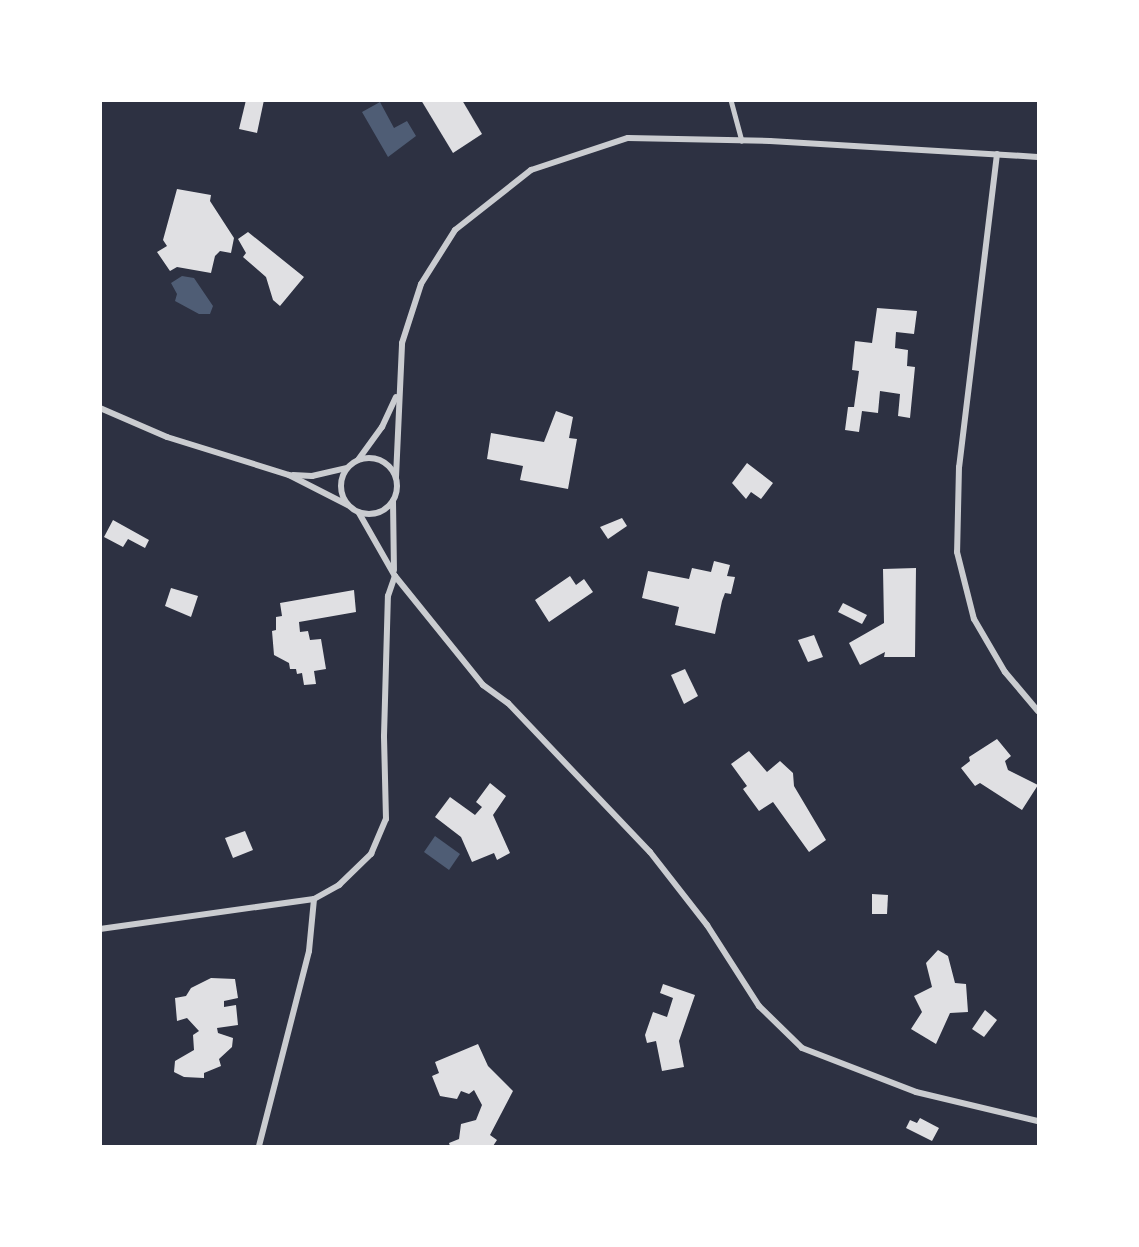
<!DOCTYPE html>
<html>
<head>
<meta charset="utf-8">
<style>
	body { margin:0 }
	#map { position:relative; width:1139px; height:1247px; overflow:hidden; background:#2d3142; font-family:Lora,serif }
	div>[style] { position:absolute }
	.water>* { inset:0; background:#4f5d75 }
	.building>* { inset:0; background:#e0e0e3 }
	.service>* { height:4.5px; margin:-2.25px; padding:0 2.25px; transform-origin:2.25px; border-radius:2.25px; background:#caccd0 }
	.minor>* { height:6px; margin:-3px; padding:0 3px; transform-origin:3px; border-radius:3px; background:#caccd0 }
	.minor>.ring { margin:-3px; padding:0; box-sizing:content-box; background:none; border:6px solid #caccd0; border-radius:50% }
	span { translate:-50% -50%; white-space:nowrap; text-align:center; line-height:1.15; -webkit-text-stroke:4.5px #fff; paint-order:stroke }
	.frame { position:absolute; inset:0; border:102px solid #fff; pointer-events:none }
</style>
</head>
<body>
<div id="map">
	<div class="water">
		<div style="clip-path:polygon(380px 102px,394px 128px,407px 121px,416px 136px,388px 157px,362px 112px)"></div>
		<div style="clip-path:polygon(182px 276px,194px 278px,213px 306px,210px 314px,199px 314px,175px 301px,177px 294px,171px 283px)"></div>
		<div style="clip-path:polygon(435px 836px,460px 854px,449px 870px,424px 852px)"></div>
	</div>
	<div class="building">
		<div style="clip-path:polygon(246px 100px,264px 100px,257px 133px,239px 129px)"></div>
		<div style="clip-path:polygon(421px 100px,462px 100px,482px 134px,453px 153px)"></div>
		<div style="clip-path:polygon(177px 189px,211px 195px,210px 201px,234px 238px,231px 253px,220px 251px,215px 256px,211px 273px,177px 267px,170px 271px,157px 252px,167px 246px,163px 240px)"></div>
		<div style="clip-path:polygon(248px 232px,304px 277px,280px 306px,273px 300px,266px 277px,243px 257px,246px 253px,238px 239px)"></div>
		<div style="clip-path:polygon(877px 308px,917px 311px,914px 334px,896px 332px,895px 348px,908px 350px,907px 366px,915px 367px,910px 418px,898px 416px,900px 394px,880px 391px,878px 413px,862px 411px,859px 432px,845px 430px,848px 407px,854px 407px,859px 371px,852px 370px,855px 341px,872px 343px)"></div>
		<div style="clip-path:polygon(556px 411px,573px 417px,569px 438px,577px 439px,568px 489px,520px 480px,523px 466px,487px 459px,491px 433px,544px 442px)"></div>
		<div style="clip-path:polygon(747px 463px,773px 483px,761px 499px,751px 492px,746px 499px,732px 483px)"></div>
		<div style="clip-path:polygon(622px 518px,627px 526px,608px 539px,600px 527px)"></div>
		<div style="clip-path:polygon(113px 520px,149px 540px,145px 548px,128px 539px,123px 547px,104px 537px)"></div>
		<div style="clip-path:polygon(714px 561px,730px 565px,727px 576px,735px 577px,731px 594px,725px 593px,722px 601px,715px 634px,675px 625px,679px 607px,642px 598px,648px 571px,689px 579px,692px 568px,711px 572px)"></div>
		<div style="clip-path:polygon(916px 568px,915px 657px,884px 657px,885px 652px,860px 665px,849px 643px,884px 623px,883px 569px)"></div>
		<div style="clip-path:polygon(570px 576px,576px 585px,584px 579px,593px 592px,549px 622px,535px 600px)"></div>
		<div style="clip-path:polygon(171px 588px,198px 596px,191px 617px,165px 606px)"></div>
		<div style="clip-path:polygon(354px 590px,356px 612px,299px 622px,300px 632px,308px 631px,310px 640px,321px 639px,326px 669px,314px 671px,316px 684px,304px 685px,302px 673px,297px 674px,296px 669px,290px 669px,289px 663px,274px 655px,272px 631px,276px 630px,276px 617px,282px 616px,280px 603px)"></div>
		<div style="clip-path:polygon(843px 603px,867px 615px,862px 624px,838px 612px)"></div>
		<div style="clip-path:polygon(814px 635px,823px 657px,808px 662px,798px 640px)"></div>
		<div style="clip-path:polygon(685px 669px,698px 696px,684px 704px,671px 675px)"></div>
		<div style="clip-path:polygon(997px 739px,1011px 756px,1005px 761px,1008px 770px,1038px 785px,1022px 810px,980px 783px,975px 786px,961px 768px,970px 761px,969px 757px)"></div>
		<div style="clip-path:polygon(749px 751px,767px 772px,780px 761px,793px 773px,794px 786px,826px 840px,809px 852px,773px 802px,759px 811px,743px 789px,747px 786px,731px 764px)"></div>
		<div style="clip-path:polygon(490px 783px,506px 796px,493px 815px,510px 853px,497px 860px,494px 853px,472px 862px,461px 837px,435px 817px,450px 797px,475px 815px,482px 807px,476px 802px)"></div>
		<div style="clip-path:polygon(245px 831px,253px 850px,233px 858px,225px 838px)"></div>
		<div style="clip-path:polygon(872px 894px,888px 895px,887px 914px,872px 914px)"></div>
		<div style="clip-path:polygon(938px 950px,948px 956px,955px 983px,966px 984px,968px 1012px,950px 1013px,936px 1044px,911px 1029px,922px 1012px,914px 996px,932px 987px,926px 963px)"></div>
		<div style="clip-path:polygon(211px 978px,235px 979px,238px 998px,224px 1001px,224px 1007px,236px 1005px,238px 1025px,217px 1028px,218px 1033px,233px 1038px,232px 1047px,219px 1059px,221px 1066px,204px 1073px,204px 1078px,184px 1077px,174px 1072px,175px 1061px,194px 1050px,193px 1035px,199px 1031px,187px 1018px,177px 1021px,175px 998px,186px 996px,191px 988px)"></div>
		<div style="clip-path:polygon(663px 984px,695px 995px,679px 1041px,684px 1067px,662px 1071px,656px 1041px,647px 1043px,645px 1035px,653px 1012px,667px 1017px,673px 998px,660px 993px)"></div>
		<div style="clip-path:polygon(985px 1010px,997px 1020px,984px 1037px,972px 1029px)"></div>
		<div style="clip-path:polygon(478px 1044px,488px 1066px,513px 1091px,490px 1135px,497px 1140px,493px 1146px,450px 1146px,449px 1143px,459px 1139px,461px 1124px,476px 1120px,482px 1105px,474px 1090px,469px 1094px,461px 1091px,457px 1099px,440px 1096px,432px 1076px,439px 1073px,435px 1062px)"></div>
		<div style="clip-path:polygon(920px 1118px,939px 1128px,932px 1141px,906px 1128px,910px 1120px,917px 1123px)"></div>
	</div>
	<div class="service">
		<div style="left:731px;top:100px;width:42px;rotate:75deg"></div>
	</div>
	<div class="minor">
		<div style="left:997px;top:154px;width:315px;rotate:96.9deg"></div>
		<div style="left:959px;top:467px;width:85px;rotate:91.3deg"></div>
		<div style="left:957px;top:552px;width:69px;rotate:75.8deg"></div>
		<div style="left:974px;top:619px;width:61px;rotate:59.7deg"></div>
		<div style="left:1005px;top:672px;width:51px;rotate:49.8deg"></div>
		<div style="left:100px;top:408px;width:73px;rotate:23.4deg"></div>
		<div style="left:167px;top:437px;width:128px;rotate:17.3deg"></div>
		<div style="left:289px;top:475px;width:66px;rotate:27deg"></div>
		<div class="ring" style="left:341px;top:458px;width:50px;height:50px"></div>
		<div style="left:358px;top:460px;width:41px;rotate:-54deg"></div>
		<div style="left:382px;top:427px;width:33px;rotate:-65deg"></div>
		<div style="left:293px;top:475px;width:19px;rotate:3deg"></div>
		<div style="left:312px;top:476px;width:36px;rotate:-13deg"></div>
		<div style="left:396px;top:477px;width:134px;rotate:-87.4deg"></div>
		<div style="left:402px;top:343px;width:62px;rotate:-72.1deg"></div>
		<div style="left:421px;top:284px;width:64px;rotate:-57.8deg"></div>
		<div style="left:455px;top:230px;width:97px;rotate:-38.3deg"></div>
		<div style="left:531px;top:170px;width:102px;rotate:-18.3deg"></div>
		<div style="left:628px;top:138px;width:142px;rotate:1.2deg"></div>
		<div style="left:770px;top:141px;width:268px;rotate:3.4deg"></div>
		<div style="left:393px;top:501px;width:69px;rotate:89.2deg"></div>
		<div style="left:359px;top:513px;width:73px;rotate:60.3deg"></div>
		<div style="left:395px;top:576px;width:140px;rotate:51.1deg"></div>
		<div style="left:483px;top:685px;width:31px;rotate:36deg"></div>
		<div style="left:508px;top:703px;width:206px;rotate:46.4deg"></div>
		<div style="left:650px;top:852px;width:93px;rotate:52deg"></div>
		<div style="left:707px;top:925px;width:96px;rotate:57.3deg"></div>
		<div style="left:759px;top:1006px;width:60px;rotate:44.3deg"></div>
		<div style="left:802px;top:1048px;width:122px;rotate:21.1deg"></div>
		<div style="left:916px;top:1092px;width:125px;rotate:13.4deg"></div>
		<div style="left:100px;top:929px;width:216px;rotate:-8deg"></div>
		<div style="left:314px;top:899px;width:29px;rotate:-29deg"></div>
		<div style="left:339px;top:885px;width:45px;rotate:-44.1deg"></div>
		<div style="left:371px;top:854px;width:38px;rotate:-67deg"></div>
		<div style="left:386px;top:819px;width:83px;rotate:-91.4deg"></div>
		<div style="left:384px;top:736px;width:140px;rotate:-88.4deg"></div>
		<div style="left:388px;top:596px;width:21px;rotate:-71deg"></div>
		<div style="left:259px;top:1146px;width:201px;rotate:-75.6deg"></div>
		<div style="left:309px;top:951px;width:52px;rotate:-84.5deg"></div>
	</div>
	<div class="frame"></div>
</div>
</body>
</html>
